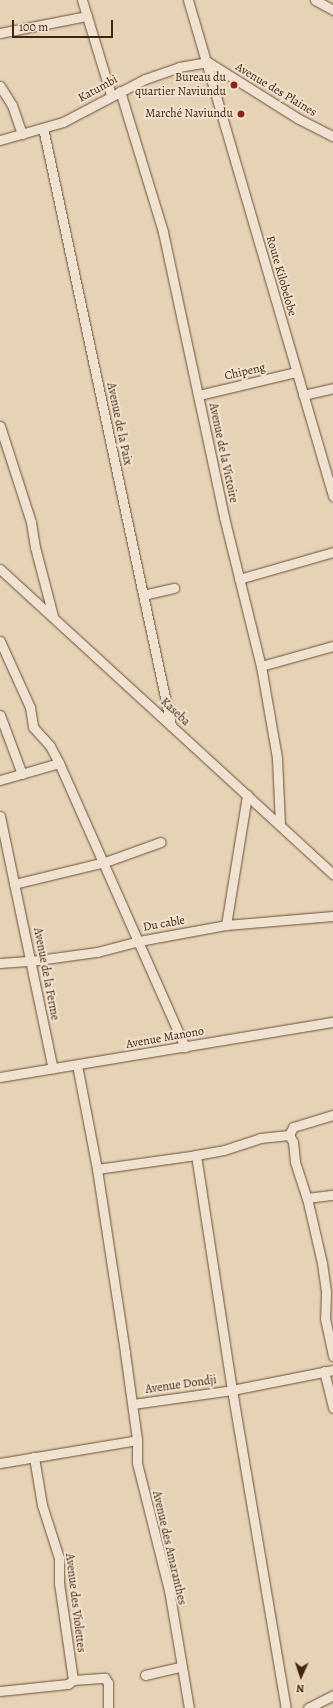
<!DOCTYPE html>
<html>
<head>
<meta charset="utf-8">
<style>
	body { margin:0 }
	#map { position:relative; width:333px; height:1708px; overflow:hidden; background:#e6d3b6; font-family:Alegreya,serif }
	div>[style] { position:absolute }
	.roads { filter:drop-shadow(0 0 1px #6c5037) drop-shadow(0 0 1px #6c5037) }
	.minor>* { height:9px; margin:-4.5px; padding:0 4.5px; transform-origin:4.5px; border-radius:4.5px; background:#efe2d0 }
	.dots>* { width:11px; height:11px; translate:-50% -50%; box-sizing:border-box; border:2px solid #efe2d0; border-radius:50% }
	span { translate:-50% -50%; white-space:nowrap; text-align:center; line-height:1.15; -webkit-text-stroke:4px #efe2d0; paint-order:stroke }
	.poi-label { font-size:12px; color:#43240d }
	.right { translate:-100% -50%; text-align:right }
	.street-label { font-size:12px; color:#43240d }
	.north { position:absolute; left:281px; top:1656px; width:40px; height:40px; -webkit-text-stroke:3px #efe2d0; paint-order:stroke; rotate:183deg; font-size:11px; font-weight:700; line-height:16px; text-align:center; color:#43240d }
	.north::after { content:''; display:block; margin:auto; width:14px; height:18px; background:#43240d; clip-path:polygon(50% 0,100% 100%,50% 72%,0 100%) }
	.scale { position:absolute; left:12px; top:20px; width:101px; height:18px; box-sizing:border-box; border:2px solid #43240d; border-top:0; padding-left:5px; font-size:12px; line-height:14px; white-space:nowrap; color:#43240d; -webkit-text-stroke:3px #efe2d0; paint-order:stroke }
</style>
</head>
<body>
<div id="map">
	<div class="roads">
		<div class="minor">
			<div style="left:82px;top:0;width:99px;rotate:73deg"></div>
			<div style="left:188px;top:0;width:517px;rotate:73.7deg"></div>
			<div style="left:315px;top:0;width:21px;rotate:29deg"></div>
			<div style="left:0;top:33px;width:89px;rotate:-11.1deg"></div>
			<div style="left:208px;top:62px;width:107px;rotate:32.1deg"></div>
			<div style="left:299px;top:119px;width:38px;rotate:27deg"></div>
			<div style="left:0;top:86px;width:22px;rotate:58deg"></div>
			<div style="left:12px;top:105px;width:31px;rotate:71deg"></div>
			<div style="left:120px;top:91px;width:147px;rotate:73deg"></div>
			<div style="left:163px;top:232px;width:291px;rotate:77.9deg"></div>
			<div style="left:224px;top:517px;width:154px;rotate:76.1deg"></div>
			<div style="left:261px;top:666px;width:93px;rotate:80.1deg"></div>
			<div style="left:277px;top:758px;width:66px;rotate:87.4deg"></div>
			<div style="left:43px;top:128px;width:611px;rotate:77.9deg"></div>
			<div style="left:0;top:140px;width:66px;rotate:-15.9deg"></div>
			<div style="left:63px;top:122px;width:93px;rotate:-27.7deg"></div>
			<div style="left:145px;top:79px;width:36px;rotate:-19deg"></div>
			<div style="left:179px;top:67px;width:29px;rotate:-10deg"></div>
			<div style="left:199px;top:395px;width:100px;rotate:-13.3deg"></div>
			<div style="left:303px;top:395px;width:31px;rotate:-13deg"></div>
			<div style="left:0;top:426px;width:101px;rotate:72.1deg"></div>
			<div style="left:31px;top:522px;width:25px;rotate:81deg"></div>
			<div style="left:35px;top:547px;width:71px;rotate:75.4deg"></div>
			<div style="left:0;top:569px;width:452px;rotate:42.5deg"></div>
			<div style="left:239px;top:579px;width:98px;rotate:-16deg"></div>
			<div style="left:143px;top:595px;width:32px;rotate:-13deg"></div>
			<div style="left:0;top:641px;width:72px;rotate:65.6deg"></div>
			<div style="left:30px;top:707px;width:20px;rotate:81deg"></div>
			<div style="left:33px;top:727px;width:25px;rotate:48deg"></div>
			<div style="left:50px;top:746px;width:19px;rotate:62deg"></div>
			<div style="left:59px;top:763px;width:311px;rotate:66.1deg"></div>
			<div style="left:261px;top:666px;width:75px;rotate:-15.5deg"></div>
			<div style="left:0;top:715px;width:63px;rotate:69.6deg"></div>
			<div style="left:0;top:780px;width:61px;rotate:-16.1deg"></div>
			<div style="left:0;top:816px;width:258px;rotate:78.2deg"></div>
			<div style="left:14px;top:884px;width:94px;rotate:-13.6deg"></div>
			<div style="left:105px;top:862px;width:59px;rotate:-19.7deg"></div>
			<div style="left:226px;top:925px;width:132px;rotate:-80.8deg"></div>
			<div style="left:0;top:963px;width:31px;rotate:-4deg"></div>
			<div style="left:31px;top:961px;width:67px;rotate:-7.8deg"></div>
			<div style="left:97px;top:952px;width:43px;rotate:-14.7deg"></div>
			<div style="left:139px;top:941px;width:88px;rotate:-10.4deg"></div>
			<div style="left:226px;top:925px;width:107px;rotate:-4.8deg"></div>
			<div style="left:77px;top:1065px;width:106px;rotate:79.1deg"></div>
			<div style="left:97px;top:1169px;width:186px;rotate:81.3deg"></div>
			<div style="left:125px;top:1353px;width:88px;rotate:82.1deg"></div>
			<div style="left:137px;top:1440px;width:23px;rotate:90deg"></div>
			<div style="left:137px;top:1463px;width:131px;rotate:75.9deg"></div>
			<div style="left:169px;top:1590px;width:120px;rotate:80.4deg"></div>
			<div style="left:0;top:1077px;width:338px;rotate:-9.4deg"></div>
			<div style="left:289px;top:1135px;width:9px;rotate:-63deg"></div>
			<div style="left:293px;top:1127px;width:42px;rotate:-16.7deg"></div>
			<div style="left:196px;top:1155px;width:238px;rotate:81.3deg"></div>
			<div style="left:232px;top:1390px;width:323px;rotate:80.4deg"></div>
			<div style="left:97px;top:1169px;width:100px;rotate:-8deg"></div>
			<div style="left:196px;top:1155px;width:28px;rotate:-10deg"></div>
			<div style="left:224px;top:1150px;width:38px;rotate:-18deg"></div>
			<div style="left:260px;top:1138px;width:29px;rotate:-6deg"></div>
			<div style="left:289px;top:1135px;width:8px;rotate:60deg"></div>
			<div style="left:293px;top:1142px;width:20px;rotate:84deg"></div>
			<div style="left:295px;top:1162px;width:38px;rotate:72deg"></div>
			<div style="left:307px;top:1198px;width:67px;rotate:77deg"></div>
			<div style="left:322px;top:1263px;width:30px;rotate:82deg"></div>
			<div style="left:326px;top:1293px;width:25px;rotate:92deg"></div>
			<div style="left:325px;top:1318px;width:39px;rotate:78deg"></div>
			<div style="left:307px;top:1198px;width:26px;rotate:-7deg"></div>
			<div style="left:324px;top:1371px;width:38px;rotate:76deg"></div>
			<div style="left:133px;top:1404px;width:100px;rotate:-8deg"></div>
			<div style="left:232px;top:1390px;width:103px;rotate:-11.2deg"></div>
			<div style="left:0;top:1463px;width:139px;rotate:-9.5deg"></div>
			<div style="left:145px;top:1675px;width:37px;rotate:-13deg"></div>
			<div style="left:73px;top:1680px;width:32px;rotate:-4deg"></div>
			<div style="left:105px;top:1678px;width:6px;rotate:59deg"></div>
			<div style="left:108px;top:1683px;width:25px;rotate:90deg"></div>
			<div style="left:0;top:1691px;width:68px;rotate:-5.9deg"></div>
			<div style="left:68px;top:1684px;width:6px;rotate:-39deg"></div>
			<div style="left:73px;top:1680px;width:98px;rotate:-98.2deg"></div>
			<div style="left:59px;top:1583px;width:25px;rotate:-90deg"></div>
			<div style="left:59px;top:1558px;width:56px;rotate:-107.8deg"></div>
			<div style="left:42px;top:1505px;width:49px;rotate:-99.5deg"></div>
			<div style="left:308px;top:1708px;width:28px;rotate:-27deg"></div>
		</div>
	</div>
	<div class="dots">
		<div style="left:234px;top:85px;background:#8f2418"></div>
		<div style="left:241px;top:114px;background:#8f2418"></div>
	</div>
	<div class="poi-label">
		<span class="right" style="left:226px;top:85px">Bureau du<br>quartier Naviundu</span>
		<span class="right" style="left:233px;top:114px">Marché Naviundu</span>
	</div>
	<div class="street-label">
		<span style="left:98px;top:89px;rotate:-29deg">Katumbi</span>
		<span style="left:276px;top:90px;rotate:31deg">Avenue des Plaines</span>
		<span style="left:281px;top:276px;rotate:74deg">Route Kilobelobe</span>
		<span style="left:245px;top:372px;rotate:-13deg">Chipeng</span>
		<span style="left:119px;top:424px;rotate:78deg">Avenue de la Paix</span>
		<span style="left:223px;top:453px;rotate:78deg">Avenue de la Victoire</span>
		<span style="left:175px;top:712px;rotate:43deg">Kaseba</span>
		<span style="left:164px;top:924px;rotate:-10deg">Du cable</span>
		<span style="left:46px;top:974px;rotate:79deg">Avenue de la Ferme</span>
		<span style="left:165px;top:1038px;rotate:-10deg">Avenue Manono</span>
		<span style="left:181px;top:1385px;rotate:-8deg">Avenue Dondji</span>
		<span style="left:169px;top:1548px;rotate:77deg">Avenue des Amaranthes</span>
		<span style="left:75px;top:1603px;rotate:83deg">Avenue des Violettes</span>
	</div>
	<div class="north">N</div>
	<div class="scale">100 m</div>
</div>
</body>
</html>
